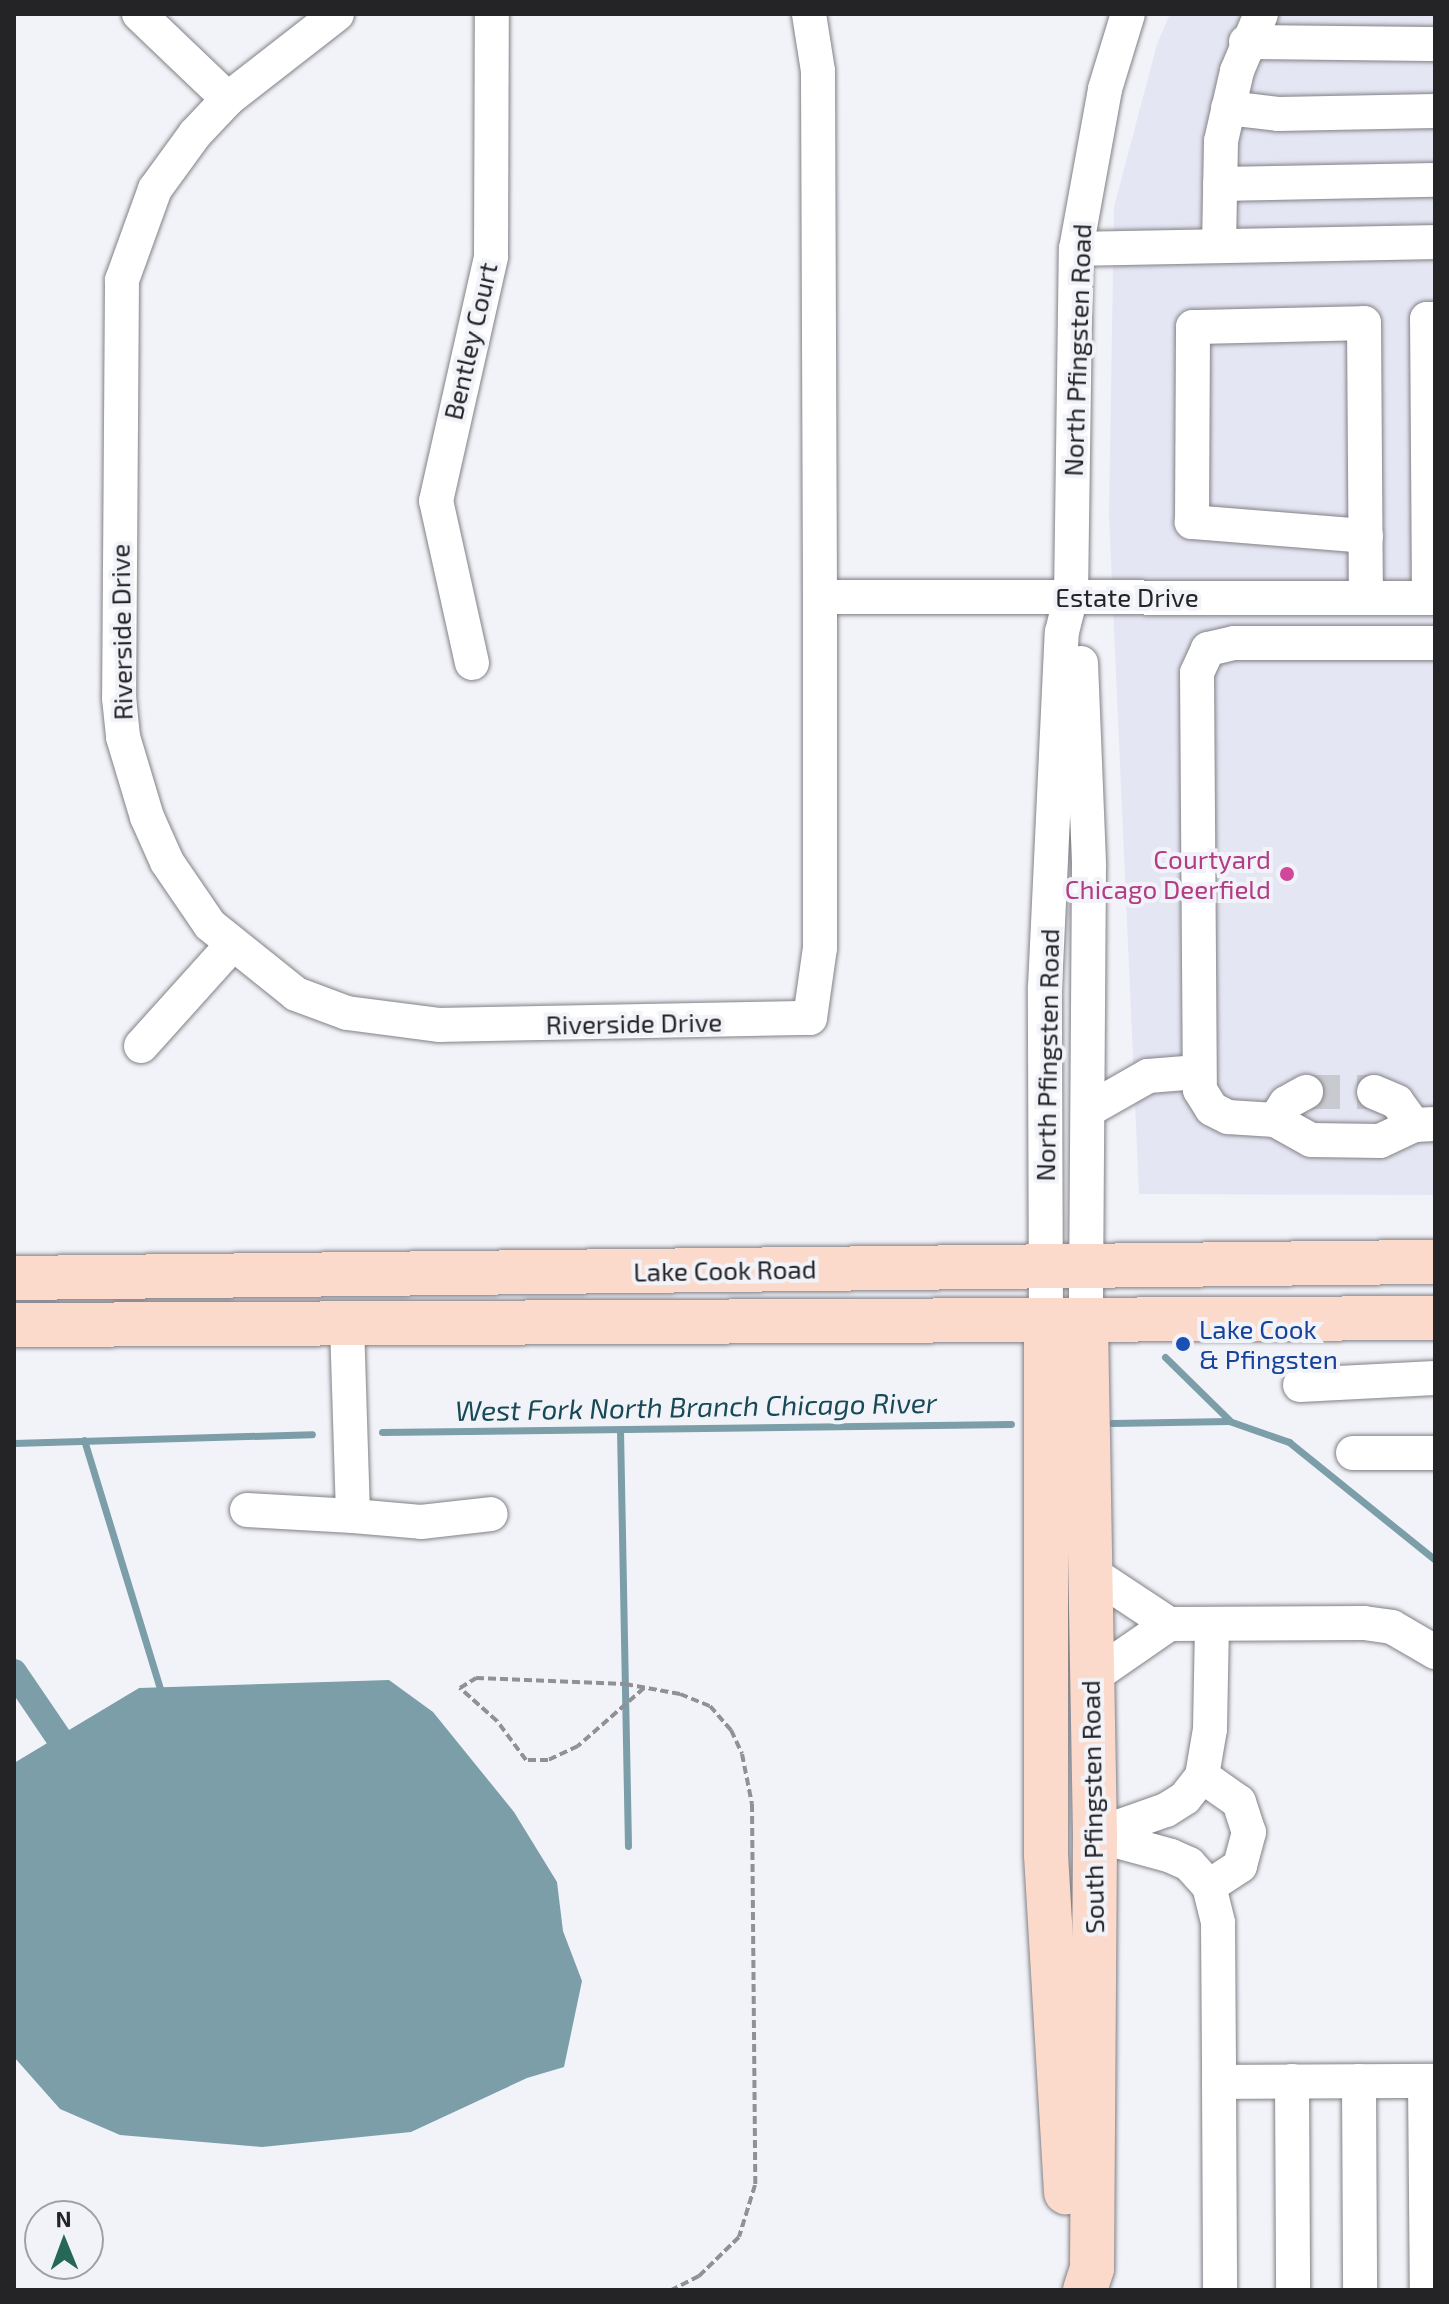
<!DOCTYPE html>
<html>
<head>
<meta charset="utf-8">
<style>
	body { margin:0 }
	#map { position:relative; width:1449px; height:2304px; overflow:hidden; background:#f2f3f9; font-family:"Exo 2",sans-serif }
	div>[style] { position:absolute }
	.built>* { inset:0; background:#e5e6f3 }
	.water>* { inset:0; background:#7b9ea9 }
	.stream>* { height:7px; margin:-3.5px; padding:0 3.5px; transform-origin:3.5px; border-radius:3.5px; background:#7b9ea9 }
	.canal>* { height:26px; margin:-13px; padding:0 13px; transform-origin:13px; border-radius:13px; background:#7b9ea9 }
	.minor-tunnel>* { height:34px; margin-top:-17px; transform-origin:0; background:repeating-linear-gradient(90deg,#c9cacf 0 34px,transparent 0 51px) }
	.path>* { height:4px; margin-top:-2px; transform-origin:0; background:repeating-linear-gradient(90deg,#909195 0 8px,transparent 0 12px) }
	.roads { filter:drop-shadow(0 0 2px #818186) drop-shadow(0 0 2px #818186) }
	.minor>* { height:34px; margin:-17px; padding:0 17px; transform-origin:17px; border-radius:17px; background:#fff }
	.major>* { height:44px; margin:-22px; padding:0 22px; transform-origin:22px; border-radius:22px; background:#fbdacb }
	.dots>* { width:22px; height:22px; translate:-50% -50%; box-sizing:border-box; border:4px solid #f2f3f9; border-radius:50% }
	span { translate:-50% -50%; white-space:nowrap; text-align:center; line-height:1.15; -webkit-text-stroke:8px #f2f3f9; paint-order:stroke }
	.street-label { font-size:26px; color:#242427 }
	.hotel-label { font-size:26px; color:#b23c85 }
	.right { translate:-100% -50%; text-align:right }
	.transit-label { font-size:26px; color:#164399 }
	.left { translate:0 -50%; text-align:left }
	.water-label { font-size:28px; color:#174957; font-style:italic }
	.frame { position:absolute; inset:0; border:16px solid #242427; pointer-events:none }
	.north { position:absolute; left:24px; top:2200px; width:80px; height:80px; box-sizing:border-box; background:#f2f3f9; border:2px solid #a0a0a5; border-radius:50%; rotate:359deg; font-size:22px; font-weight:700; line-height:32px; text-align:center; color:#242427 }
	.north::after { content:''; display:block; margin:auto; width:28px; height:36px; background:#256858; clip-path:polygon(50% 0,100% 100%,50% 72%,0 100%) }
</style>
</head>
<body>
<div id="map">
	<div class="built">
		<div style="clip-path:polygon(1170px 14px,1435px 14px,1435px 1195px,1139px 1194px,1109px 516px,1114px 207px,1157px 44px)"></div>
	</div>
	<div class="water">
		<div style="clip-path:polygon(389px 1680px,433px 1712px,514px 1812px,557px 1882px,563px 1931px,582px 1981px,564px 2067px,527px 2078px,411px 2132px,262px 2147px,120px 2135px,60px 2109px,14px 2057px,14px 1763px,139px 1688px)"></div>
	</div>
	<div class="stream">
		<div style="left:1165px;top:1357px;width:90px;rotate:44.5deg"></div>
		<div style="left:1112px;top:1423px;width:117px;rotate:-1deg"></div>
		<div style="left:1229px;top:1421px;width:64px;rotate:19.3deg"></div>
		<div style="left:1289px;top:1442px;width:188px;rotate:38.9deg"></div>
		<div style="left:620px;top:1430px;width:416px;rotate:88.9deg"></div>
		<div style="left:382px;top:1432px;width:629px;rotate:-0.73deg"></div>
		<div style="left:84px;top:1440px;width:267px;rotate:73deg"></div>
		<div style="left:14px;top:1443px;width:298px;rotate:-1.7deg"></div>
	</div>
	<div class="canal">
		<div style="left:14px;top:1672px;width:102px;rotate:55.8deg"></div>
	</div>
	<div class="minor-tunnel">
		<div style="left:1306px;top:1092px;width:68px"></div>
	</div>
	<div class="path">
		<div style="left:644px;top:1688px;width:88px;rotate:138.7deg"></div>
		<div style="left:578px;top:1746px;width:33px;rotate:155deg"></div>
		<div style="left:548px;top:1760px;width:22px;rotate:180deg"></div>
		<div style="left:526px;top:1760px;width:49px;rotate:-126.6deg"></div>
		<div style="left:497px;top:1721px;width:50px;rotate:-138.3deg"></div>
		<div style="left:460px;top:1688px;width:19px;rotate:-32deg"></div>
		<div style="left:476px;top:1678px;width:149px;rotate:2.3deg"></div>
		<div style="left:625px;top:1684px;width:56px;rotate:10.3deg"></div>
		<div style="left:680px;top:1694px;width:32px;rotate:22deg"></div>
		<div style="left:710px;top:1706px;width:32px;rotate:49deg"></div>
		<div style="left:731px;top:1730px;width:26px;rotate:65deg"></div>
		<div style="left:742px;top:1754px;width:51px;rotate:78.7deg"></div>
		<div style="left:752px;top:1804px;width:381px;rotate:89.5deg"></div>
		<div style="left:755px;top:2185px;width:54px;rotate:107.1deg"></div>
		<div style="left:739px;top:2237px;width:56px;rotate:135.7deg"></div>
		<div style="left:699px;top:2276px;width:31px;rotate:153deg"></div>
	</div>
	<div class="roads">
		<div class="minor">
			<div style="left:139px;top:14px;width:123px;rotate:43.7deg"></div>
			<div style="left:337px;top:14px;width:138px;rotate:142.1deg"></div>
			<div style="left:228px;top:99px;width:48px;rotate:133.3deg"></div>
			<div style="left:195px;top:134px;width:68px;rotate:126deg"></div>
			<div style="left:155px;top:189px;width:97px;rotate:109.9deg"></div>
			<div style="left:122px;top:280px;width:418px;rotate:90.4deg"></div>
			<div style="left:119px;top:698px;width:39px;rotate:84deg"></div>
			<div style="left:123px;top:737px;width:84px;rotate:73.3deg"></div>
			<div style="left:147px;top:817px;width:49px;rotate:66deg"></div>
			<div style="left:167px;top:862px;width:76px;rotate:55.7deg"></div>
			<div style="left:210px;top:925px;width:110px;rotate:38.7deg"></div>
			<div style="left:296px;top:994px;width:54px;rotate:20.4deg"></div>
			<div style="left:347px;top:1013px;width:94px;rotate:7.4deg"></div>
			<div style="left:440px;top:1025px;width:370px;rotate:-1.1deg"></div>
			<div style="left:810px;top:1018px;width:71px;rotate:-81.9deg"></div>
			<div style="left:820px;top:948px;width:351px;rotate:-90deg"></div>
			<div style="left:820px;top:597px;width:526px;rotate:-90.22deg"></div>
			<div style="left:818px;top:71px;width:58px;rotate:-99deg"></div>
			<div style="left:1246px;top:42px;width:189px;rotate:0.6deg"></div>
			<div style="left:1228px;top:108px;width:50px;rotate:6.8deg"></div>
			<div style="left:1278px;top:114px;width:157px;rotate:-1.1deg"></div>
			<div style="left:1220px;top:184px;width:215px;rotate:-1.1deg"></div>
			<div style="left:1219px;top:246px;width:105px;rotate:-88.9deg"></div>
			<div style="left:1221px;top:141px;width:72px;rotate:-77.1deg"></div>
			<div style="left:1237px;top:71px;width:62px;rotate:-67.2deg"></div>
			<div style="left:1076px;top:249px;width:359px;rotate:-1.1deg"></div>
			<div style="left:1366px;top:536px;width:175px;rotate:-175.4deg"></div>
			<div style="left:1192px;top:522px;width:195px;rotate:-89.7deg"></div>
			<div style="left:1193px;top:327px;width:171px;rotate:-1.3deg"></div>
			<div style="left:1364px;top:323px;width:275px;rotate:89.6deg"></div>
			<div style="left:820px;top:597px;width:615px;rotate:0.09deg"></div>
			<div style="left:1429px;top:598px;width:279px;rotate:-90.4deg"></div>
			<div style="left:1427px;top:319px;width:8px"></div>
			<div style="left:1435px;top:643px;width:201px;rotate:180deg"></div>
			<div style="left:1234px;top:643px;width:27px;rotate:167deg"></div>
			<div style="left:1208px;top:649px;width:26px;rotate:115deg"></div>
			<div style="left:1197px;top:673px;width:417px;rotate:89.6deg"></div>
			<div style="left:1200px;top:1090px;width:22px;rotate:58deg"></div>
			<div style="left:1212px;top:1109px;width:18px;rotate:27deg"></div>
			<div style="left:1228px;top:1117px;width:47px;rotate:3.7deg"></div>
			<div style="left:1275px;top:1120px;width:41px;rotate:29.1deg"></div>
			<div style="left:1311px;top:1140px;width:69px;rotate:0.8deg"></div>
			<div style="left:1380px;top:1141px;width:38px;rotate:-25deg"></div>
			<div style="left:1414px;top:1125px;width:21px;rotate:-3deg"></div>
			<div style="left:472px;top:663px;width:166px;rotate:-102.5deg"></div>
			<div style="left:436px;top:501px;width:251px;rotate:-77.3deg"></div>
			<div style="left:491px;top:256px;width:242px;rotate:-89.8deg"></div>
			<div style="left:1081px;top:663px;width:203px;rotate:87.7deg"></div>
			<div style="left:1089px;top:866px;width:457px;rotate:90.4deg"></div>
			<div style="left:141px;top:1046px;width:135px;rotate:-48deg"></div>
			<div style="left:1374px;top:1092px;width:25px;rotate:23deg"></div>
			<div style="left:1397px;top:1102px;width:29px;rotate:54deg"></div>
			<div style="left:1090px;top:1109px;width:67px;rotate:-29.6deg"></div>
			<div style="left:1148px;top:1076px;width:50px;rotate:-4.6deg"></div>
			<div style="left:1275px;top:1120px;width:20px;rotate:-57deg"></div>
			<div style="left:1286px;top:1103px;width:23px;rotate:-29deg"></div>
			<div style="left:1046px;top:1323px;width:336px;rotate:-90.2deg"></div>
			<div style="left:1045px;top:987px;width:355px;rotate:-87.3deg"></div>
			<div style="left:1062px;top:632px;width:37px;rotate:-76deg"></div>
			<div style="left:1071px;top:596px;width:347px;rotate:-89.2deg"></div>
			<div style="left:1076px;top:249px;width:163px;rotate:-79.7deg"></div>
			<div style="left:1105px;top:89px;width:78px;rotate:-73deg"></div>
			<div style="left:347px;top:1324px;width:192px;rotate:88.2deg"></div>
			<div style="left:353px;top:1516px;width:68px;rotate:5deg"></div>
			<div style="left:421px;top:1522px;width:70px;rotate:-6.5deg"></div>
			<div style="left:1300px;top:1385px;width:135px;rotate:-3deg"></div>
			<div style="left:1353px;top:1453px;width:82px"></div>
			<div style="left:247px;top:1510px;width:106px;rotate:3.2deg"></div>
			<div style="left:1089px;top:1571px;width:96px;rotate:33.5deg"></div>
			<div style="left:1169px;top:1624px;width:195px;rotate:-0.3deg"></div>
			<div style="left:1364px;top:1623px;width:28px;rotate:8deg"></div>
			<div style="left:1392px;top:1627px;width:50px;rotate:30.2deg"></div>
			<div style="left:1091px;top:1678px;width:95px;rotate:-34.7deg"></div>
			<div style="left:1202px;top:1776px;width:45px;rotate:35.1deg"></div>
			<div style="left:1239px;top:1802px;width:32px;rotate:72deg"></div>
			<div style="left:1249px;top:1832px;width:35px;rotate:105deg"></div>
			<div style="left:1240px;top:1866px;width:37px;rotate:147deg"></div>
			<div style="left:1095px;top:1835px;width:79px;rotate:15.4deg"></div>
			<div style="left:1171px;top:1856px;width:20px;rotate:24deg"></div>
			<div style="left:1189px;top:1864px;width:30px;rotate:48deg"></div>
			<div style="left:1209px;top:1886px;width:38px;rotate:76deg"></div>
			<div style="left:1218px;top:1923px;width:159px;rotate:89.6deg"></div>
			<div style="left:1219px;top:2082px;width:216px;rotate:-0.3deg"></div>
			<div style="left:1095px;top:1835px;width:75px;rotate:-19.4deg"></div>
			<div style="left:1166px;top:1810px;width:22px;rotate:-32deg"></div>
			<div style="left:1185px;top:1798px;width:28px;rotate:-52deg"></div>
			<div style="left:1202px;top:1776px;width:48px;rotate:-80.3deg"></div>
			<div style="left:1210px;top:1729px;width:103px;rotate:-88.9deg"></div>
			<div style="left:1292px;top:2081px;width:209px;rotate:89.7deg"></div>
			<div style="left:1359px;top:2081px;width:209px;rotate:89.7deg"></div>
			<div style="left:1425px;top:2081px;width:209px;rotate:89.5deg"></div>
			<div style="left:1219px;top:2082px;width:208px;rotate:89.7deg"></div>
		</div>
		<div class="major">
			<div style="left:14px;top:1278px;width:1421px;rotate:-0.65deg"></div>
			<div style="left:1046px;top:1323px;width:532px;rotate:90deg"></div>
			<div style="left:1046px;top:1855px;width:338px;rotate:86.6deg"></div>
			<div style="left:14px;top:1325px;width:1421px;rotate:-0.28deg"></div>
			<div style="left:1085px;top:2290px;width:23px;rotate:-72deg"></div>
			<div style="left:1092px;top:2268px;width:433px;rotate:-89.6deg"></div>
			<div style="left:1095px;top:1835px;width:512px;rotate:-91.01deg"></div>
		</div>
	</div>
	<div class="dots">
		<div style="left:1287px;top:874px;background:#d1479c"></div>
		<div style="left:1183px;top:1344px;background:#1a4fb4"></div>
	</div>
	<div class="street-label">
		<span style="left:470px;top:341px;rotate:-77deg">Bentley Court</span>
		<span style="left:1077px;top:350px;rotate:-88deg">North Pfingsten Road</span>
		<span style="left:1127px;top:597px">Estate Drive</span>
		<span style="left:121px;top:632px;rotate:-91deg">Riverside Drive</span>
		<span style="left:634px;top:1023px;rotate:-1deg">Riverside Drive</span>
		<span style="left:1047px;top:1055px;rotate:-89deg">North Pfingsten Road</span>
		<span style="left:725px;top:1270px;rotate:-1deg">Lake Cook Road</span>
		<span style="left:1092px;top:1807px;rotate:-91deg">South Pfingsten Road</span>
	</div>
	<div class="hotel-label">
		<span class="right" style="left:1271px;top:874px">Courtyard<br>Chicago Deerfield</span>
	</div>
	<div class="transit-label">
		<span class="left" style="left:1199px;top:1344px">Lake Cook<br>&amp; Pfingsten</span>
	</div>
	<div class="water-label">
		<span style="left:696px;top:1406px;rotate:-1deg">West Fork North Branch Chicago River</span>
	</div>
	<div class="frame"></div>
	<div class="north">N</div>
</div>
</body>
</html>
